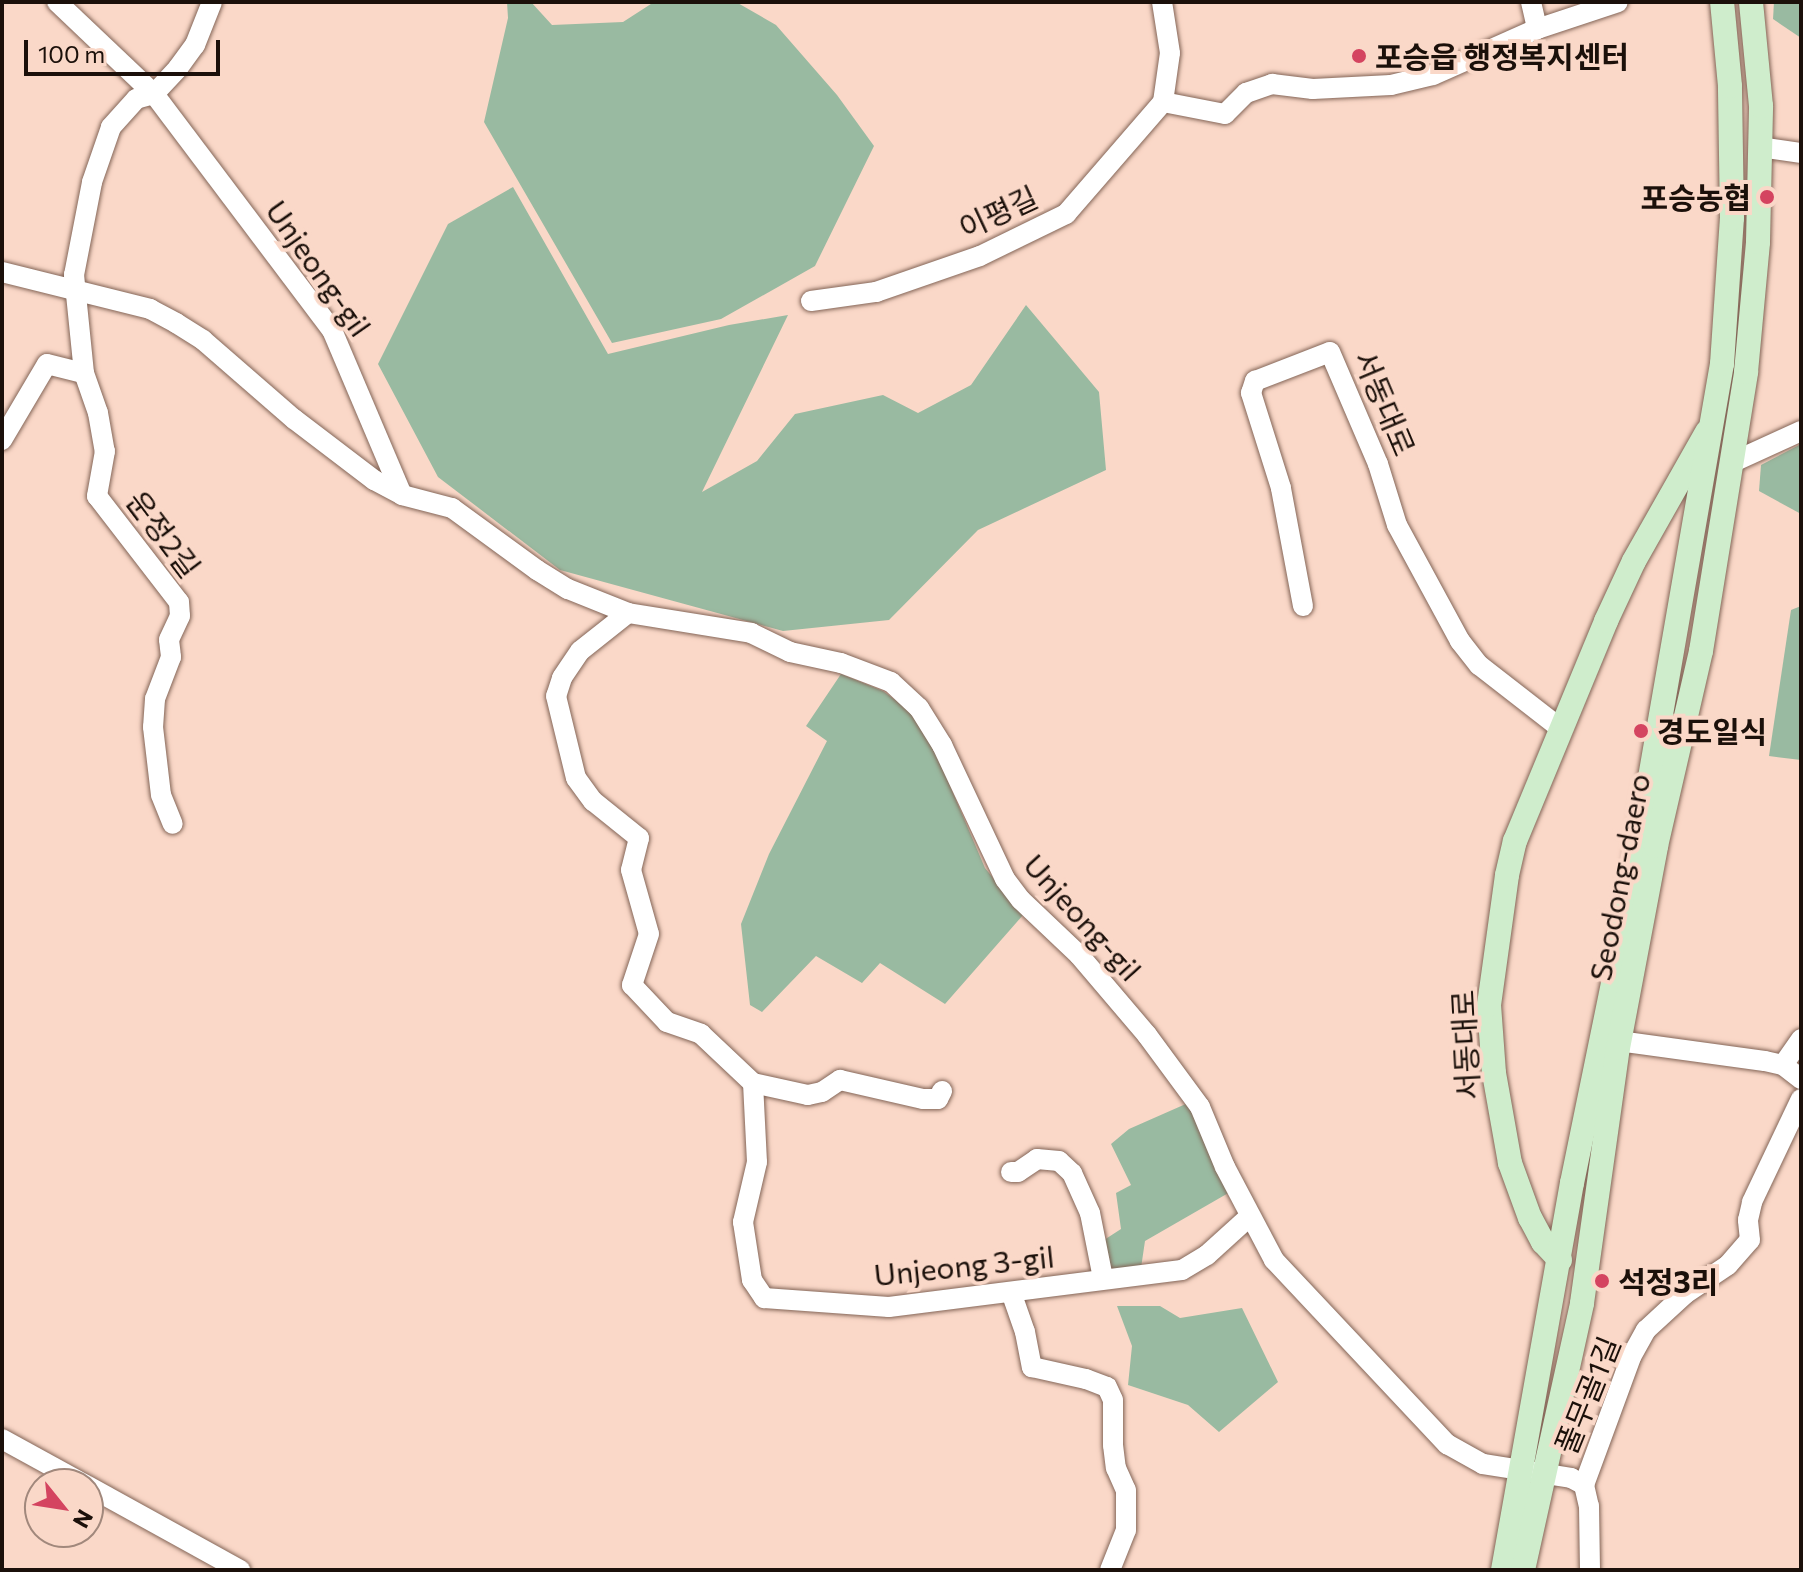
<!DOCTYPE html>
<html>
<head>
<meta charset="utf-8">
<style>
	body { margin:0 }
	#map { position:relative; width:1803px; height:1572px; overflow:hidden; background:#fad8c8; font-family:Commissioner,"Noto Sans KR",sans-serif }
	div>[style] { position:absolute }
	.forest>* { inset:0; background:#99baa1 }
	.roads { filter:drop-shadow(0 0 2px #836557) drop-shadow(0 0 2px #836557) }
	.minor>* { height:20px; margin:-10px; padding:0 10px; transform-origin:10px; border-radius:10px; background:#fff }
	.major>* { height:24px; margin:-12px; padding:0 12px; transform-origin:12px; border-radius:12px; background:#cfedcc }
	.dots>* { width:22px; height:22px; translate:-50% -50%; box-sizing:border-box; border:4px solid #fad8c8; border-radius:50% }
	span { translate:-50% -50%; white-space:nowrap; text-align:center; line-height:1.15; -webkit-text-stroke:8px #fad8c8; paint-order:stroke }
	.poi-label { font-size:30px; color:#1b100a; font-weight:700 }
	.left { translate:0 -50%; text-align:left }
	.right { translate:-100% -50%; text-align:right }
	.street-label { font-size:30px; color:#1b100a }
	.frame { position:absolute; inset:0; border:4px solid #1b100a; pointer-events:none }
	.north { position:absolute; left:24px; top:1468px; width:80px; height:80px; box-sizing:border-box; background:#fad8c8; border:2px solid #a1887c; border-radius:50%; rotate:120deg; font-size:22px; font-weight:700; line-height:32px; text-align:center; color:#1b100a }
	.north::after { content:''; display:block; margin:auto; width:28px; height:36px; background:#d44460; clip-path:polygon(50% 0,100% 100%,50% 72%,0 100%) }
	.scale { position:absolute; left:24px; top:40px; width:196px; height:36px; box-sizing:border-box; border:4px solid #1b100a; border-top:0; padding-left:10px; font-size:24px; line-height:28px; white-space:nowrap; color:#1b100a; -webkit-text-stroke:6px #fad8c8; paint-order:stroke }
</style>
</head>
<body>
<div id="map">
	<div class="forest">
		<div style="clip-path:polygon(507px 2px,531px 2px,552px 25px,623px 22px,654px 2px,736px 2px,776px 25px,837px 95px,874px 146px,815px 266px,721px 319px,612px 343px,484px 122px,508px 18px)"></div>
		<div style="clip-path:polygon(1774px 2px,1801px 2px,1801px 38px,1773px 19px)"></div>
		<div style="clip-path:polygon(513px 187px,608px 354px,729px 325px,788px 315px,702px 492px,757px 461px,795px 414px,883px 395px,918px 413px,971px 385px,1026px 305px,1099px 392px,1106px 470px,978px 530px,889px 620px,783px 631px,560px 570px,438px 477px,378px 364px,448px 224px)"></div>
		<div style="clip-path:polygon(1801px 444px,1801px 514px,1759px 491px,1761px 465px)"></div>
		<div style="clip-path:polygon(1801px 606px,1801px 760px,1769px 756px,1791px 610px)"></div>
		<div style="clip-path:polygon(841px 674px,883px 691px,913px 713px,939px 760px,985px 868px,1023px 915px,945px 1004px,880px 963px,862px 983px,816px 956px,762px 1012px,750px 1005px,741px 924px,769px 854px,827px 741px,806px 726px)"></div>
		<div style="clip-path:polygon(1188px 1103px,1244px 1184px,1145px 1241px,1141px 1268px,1108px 1274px,1104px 1240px,1121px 1229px,1116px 1193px,1131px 1185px,1111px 1144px,1129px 1129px)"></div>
		<div style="clip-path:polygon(1117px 1306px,1160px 1306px,1180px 1318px,1242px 1308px,1278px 1382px,1219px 1432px,1188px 1405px,1128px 1385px,1132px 1346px)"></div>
	</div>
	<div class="roads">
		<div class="minor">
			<div style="left:57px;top:2px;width:134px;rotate:43.5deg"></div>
			<div style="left:154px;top:94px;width:296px;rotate:53deg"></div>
			<div style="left:332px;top:330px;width:179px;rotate:67deg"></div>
			<div style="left:1531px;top:2px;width:28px;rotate:77deg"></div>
			<div style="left:1537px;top:29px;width:85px;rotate:-18.4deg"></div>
			<div style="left:1163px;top:102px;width:63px;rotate:11deg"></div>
			<div style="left:1225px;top:114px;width:30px;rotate:-45deg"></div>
			<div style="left:1246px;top:93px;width:28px;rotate:-19deg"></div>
			<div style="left:1272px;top:84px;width:41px;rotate:7deg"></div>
			<div style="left:1313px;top:89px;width:78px;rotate:-2.9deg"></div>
			<div style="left:1391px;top:85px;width:43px;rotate:-13.4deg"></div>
			<div style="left:1433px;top:75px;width:114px;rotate:-23.9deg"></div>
			<div style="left:1760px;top:147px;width:41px;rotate:8.3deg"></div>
			<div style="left:2px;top:272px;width:153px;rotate:14deg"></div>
			<div style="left:150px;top:309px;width:30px;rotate:28deg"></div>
			<div style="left:176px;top:323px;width:32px;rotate:32deg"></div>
			<div style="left:203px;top:340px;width:121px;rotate:41deg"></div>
			<div style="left:294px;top:419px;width:101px;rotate:37.3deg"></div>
			<div style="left:374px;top:480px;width:32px;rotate:28deg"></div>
			<div style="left:402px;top:495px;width:52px;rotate:14.6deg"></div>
			<div style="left:452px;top:508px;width:105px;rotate:36.1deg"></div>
			<div style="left:537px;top:570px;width:36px;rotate:32deg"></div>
			<div style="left:568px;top:589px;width:65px;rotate:21.8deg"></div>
			<div style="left:628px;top:613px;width:125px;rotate:9.2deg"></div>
			<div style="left:751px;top:633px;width:43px;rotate:26deg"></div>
			<div style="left:790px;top:652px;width:52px;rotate:12.2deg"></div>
			<div style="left:841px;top:663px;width:53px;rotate:20.8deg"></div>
			<div style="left:891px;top:682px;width:38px;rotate:43deg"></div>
			<div style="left:919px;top:708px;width:44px;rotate:58.1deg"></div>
			<div style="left:942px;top:745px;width:148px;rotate:64.8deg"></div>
			<div style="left:1005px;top:879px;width:26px;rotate:53deg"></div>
			<div style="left:1021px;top:900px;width:80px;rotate:43.5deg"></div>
			<div style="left:1079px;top:955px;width:105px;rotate:49.6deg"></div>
			<div style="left:1147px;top:1035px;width:89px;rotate:53.6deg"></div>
			<div style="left:1200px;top:1107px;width:65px;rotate:67.4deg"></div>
			<div style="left:1225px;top:1167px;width:105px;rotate:62.2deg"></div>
			<div style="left:1274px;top:1260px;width:253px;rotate:46.8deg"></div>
			<div style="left:1447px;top:1444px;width:41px;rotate:29.1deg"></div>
			<div style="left:1483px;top:1464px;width:89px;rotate:9deg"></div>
			<div style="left:1571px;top:1478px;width:15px;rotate:28deg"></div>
			<div style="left:1584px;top:1485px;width:22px;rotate:77deg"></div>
			<div style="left:1589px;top:1506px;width:64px;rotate:89.1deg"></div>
			<div style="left:811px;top:301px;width:66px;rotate:-7.9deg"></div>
			<div style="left:876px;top:292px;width:110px;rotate:-19.1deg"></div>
			<div style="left:980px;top:256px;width:96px;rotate:-26deg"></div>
			<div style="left:1066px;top:214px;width:148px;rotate:-49.1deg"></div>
			<div style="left:1163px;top:102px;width:49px;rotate:-81.9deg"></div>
			<div style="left:1170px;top:53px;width:52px;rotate:-98.9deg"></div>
			<div style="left:84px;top:373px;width:42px;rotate:70.7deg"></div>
			<div style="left:98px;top:413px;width:39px;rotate:80deg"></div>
			<div style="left:105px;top:451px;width:46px;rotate:100.1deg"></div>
			<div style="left:97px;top:496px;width:134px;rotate:52.3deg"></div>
			<div style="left:179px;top:602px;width:14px;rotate:86deg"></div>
			<div style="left:180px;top:616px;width:26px;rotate:115deg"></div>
			<div style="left:169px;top:640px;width:17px;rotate:83deg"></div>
			<div style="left:171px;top:657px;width:45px;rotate:110.9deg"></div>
			<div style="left:155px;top:699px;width:28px;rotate:94deg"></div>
			<div style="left:153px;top:727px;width:68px;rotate:83.3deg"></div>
			<div style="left:161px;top:795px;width:31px;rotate:68deg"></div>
			<div style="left:2px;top:440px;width:88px;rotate:-59.4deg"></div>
			<div style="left:47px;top:364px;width:38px;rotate:14deg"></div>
			<div style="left:84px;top:373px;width:99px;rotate:-95.8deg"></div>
			<div style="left:74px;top:275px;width:95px;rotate:-79deg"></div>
			<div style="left:92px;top:182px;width:58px;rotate:-70.9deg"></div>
			<div style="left:111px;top:127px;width:38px;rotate:-48deg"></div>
			<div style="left:136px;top:99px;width:19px;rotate:-16deg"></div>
			<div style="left:154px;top:94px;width:35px;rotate:-47deg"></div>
			<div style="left:178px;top:68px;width:29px;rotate:-54deg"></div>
			<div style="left:195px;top:45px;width:46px;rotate:-68.4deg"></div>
			<div style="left:1731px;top:463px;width:77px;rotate:-24.6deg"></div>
			<div style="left:1303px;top:606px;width:120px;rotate:-100.6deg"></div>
			<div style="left:1281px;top:488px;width:100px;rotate:-107.5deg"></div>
			<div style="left:1251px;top:393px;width:13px;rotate:-72deg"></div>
			<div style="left:1255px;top:381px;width:80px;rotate:-21.1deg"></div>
			<div style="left:1330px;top:352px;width:122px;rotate:66.8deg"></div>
			<div style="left:1378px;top:464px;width:64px;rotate:72.7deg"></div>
			<div style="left:1397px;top:525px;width:132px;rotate:61.5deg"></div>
			<div style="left:1460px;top:641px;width:31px;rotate:52deg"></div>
			<div style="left:1479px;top:665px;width:103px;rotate:37.9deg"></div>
			<div style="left:628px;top:613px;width:61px;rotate:141.6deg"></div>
			<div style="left:580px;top:651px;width:32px;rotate:124deg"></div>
			<div style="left:562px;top:678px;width:19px;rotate:108deg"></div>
			<div style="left:556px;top:696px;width:84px;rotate:76.3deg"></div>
			<div style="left:576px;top:778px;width:29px;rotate:54deg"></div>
			<div style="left:593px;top:801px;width:59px;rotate:38.8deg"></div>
			<div style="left:639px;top:838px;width:33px;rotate:104deg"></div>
			<div style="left:631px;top:870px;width:66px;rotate:74.3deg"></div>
			<div style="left:649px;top:934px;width:54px;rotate:108.4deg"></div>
			<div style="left:632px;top:985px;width:51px;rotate:46.6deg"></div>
			<div style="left:667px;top:1022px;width:36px;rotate:19deg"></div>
			<div style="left:701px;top:1034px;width:71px;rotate:43.3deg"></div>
			<div style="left:753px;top:1083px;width:79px;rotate:87.1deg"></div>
			<div style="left:757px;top:1162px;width:62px;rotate:103.1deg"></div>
			<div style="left:743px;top:1222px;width:59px;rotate:81.2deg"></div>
			<div style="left:752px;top:1280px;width:22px;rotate:56deg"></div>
			<div style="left:764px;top:1298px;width:125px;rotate:4.1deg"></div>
			<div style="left:889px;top:1307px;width:295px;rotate:-7.2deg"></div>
			<div style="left:1182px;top:1270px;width:29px;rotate:-31deg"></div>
			<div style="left:1207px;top:1255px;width:58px;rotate:-42.2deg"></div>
			<div style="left:1604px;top:1039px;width:162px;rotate:7.8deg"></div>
			<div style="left:1765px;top:1061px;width:18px;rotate:13deg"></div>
			<div style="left:1783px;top:1065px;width:23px;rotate:38deg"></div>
			<div style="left:1783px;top:1065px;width:32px;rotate:-55deg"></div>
			<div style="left:753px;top:1083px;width:56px;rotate:12.3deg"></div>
			<div style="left:808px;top:1095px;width:14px;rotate:-12deg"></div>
			<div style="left:822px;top:1092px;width:22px;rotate:-34deg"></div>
			<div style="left:840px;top:1080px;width:85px;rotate:12.9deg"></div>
			<div style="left:923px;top:1099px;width:15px"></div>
			<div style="left:938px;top:1099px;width:9px;rotate:-63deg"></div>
			<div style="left:1011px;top:1172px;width:7px"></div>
			<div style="left:1018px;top:1172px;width:23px;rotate:-34deg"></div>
			<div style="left:1037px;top:1159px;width:22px;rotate:5deg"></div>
			<div style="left:1059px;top:1161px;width:18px;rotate:43deg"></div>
			<div style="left:1072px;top:1173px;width:44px;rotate:65.8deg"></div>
			<div style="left:1090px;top:1213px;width:66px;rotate:78.7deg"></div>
			<div style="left:1011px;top:1292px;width:42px;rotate:70.7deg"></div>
			<div style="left:1025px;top:1332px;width:36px;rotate:79deg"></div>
			<div style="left:1032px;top:1367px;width:55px;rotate:12.5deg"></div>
			<div style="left:1086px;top:1379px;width:22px;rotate:21deg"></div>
			<div style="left:1107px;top:1387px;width:14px;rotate:65deg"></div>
			<div style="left:1113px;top:1400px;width:45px;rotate:90deg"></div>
			<div style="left:1113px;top:1445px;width:23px;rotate:83deg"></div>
			<div style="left:1116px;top:1468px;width:24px;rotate:66deg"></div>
			<div style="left:1126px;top:1490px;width:40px;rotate:90deg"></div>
			<div style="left:1126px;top:1530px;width:43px;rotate:111.8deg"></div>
			<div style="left:2px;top:1439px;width:94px;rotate:28.8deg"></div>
			<div style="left:1584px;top:1485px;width:136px;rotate:-69.8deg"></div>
			<div style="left:1631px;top:1357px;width:31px;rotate:-61deg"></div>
			<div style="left:1646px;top:1330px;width:53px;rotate:-42.7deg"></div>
			<div style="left:1685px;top:1294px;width:52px;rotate:-34deg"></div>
			<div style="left:1728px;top:1265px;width:33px;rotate:-49deg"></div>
			<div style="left:1750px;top:1240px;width:20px;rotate:-96deg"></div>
			<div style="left:1748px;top:1220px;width:18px;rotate:-77deg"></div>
			<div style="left:1752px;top:1202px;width:114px;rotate:-64.6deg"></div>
			<div style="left:88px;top:1486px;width:174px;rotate:28.9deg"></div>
		</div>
		<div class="major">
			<div style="left:1560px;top:1260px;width:25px;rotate:-133deg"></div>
			<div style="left:1543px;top:1242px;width:27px;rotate:-118deg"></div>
			<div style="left:1530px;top:1218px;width:59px;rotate:-110deg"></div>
			<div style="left:1510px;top:1163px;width:91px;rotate:-100.1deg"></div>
			<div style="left:1494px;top:1073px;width:68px;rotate:-94.2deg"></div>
			<div style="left:1489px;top:1005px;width:131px;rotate:-82.1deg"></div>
			<div style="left:1507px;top:875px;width:35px;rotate:-77deg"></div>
			<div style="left:1515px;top:841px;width:238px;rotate:-67.5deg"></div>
			<div style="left:1606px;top:621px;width:66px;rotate:-65deg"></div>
			<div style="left:1634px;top:561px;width:148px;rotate:-60.5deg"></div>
			<div style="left:1503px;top:1570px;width:393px;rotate:-79.9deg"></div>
			<div style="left:1572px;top:1183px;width:238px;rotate:-78.4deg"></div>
			<div style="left:1620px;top:950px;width:595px;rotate:-80.13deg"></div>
			<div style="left:1722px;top:364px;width:146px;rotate:-86.1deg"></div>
			<div style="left:1732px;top:218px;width:132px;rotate:-90.9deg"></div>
			<div style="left:1730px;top:86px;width:84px;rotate:-95.4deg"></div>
			<div style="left:1523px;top:1570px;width:273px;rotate:-77.5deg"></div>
			<div style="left:1582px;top:1303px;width:258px;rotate:-82deg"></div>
			<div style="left:1618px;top:1048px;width:206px;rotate:-79.3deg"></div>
			<div style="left:1656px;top:846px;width:200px;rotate:-77deg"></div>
			<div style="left:1701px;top:651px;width:283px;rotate:-80.8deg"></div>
			<div style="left:1746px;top:372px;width:131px;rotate:-84.7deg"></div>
			<div style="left:1758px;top:242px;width:136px;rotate:-88.7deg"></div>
			<div style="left:1761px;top:106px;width:104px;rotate:-95.5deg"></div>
		</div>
	</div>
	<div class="dots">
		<div style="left:1359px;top:56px;background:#d44460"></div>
		<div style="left:1767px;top:197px;background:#d44460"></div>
		<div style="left:1641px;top:731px;background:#d44460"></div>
		<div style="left:1602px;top:1281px;background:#d44460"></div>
	</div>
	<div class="poi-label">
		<span class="left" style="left:1375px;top:56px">포승읍 행정복지센터</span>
		<span class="right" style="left:1751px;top:197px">포승농협</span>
		<span class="left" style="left:1657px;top:731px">경도일식</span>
		<span class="left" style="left:1618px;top:1281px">석정3리</span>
	</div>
	<div class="street-label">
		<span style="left:998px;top:212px;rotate:-25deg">이평길</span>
		<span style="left:319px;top:268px;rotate:55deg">Unjeong-gil</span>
		<span style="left:1385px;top:403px;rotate:67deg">서동대로</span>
		<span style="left:164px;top:534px;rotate:53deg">운정2길</span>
		<span style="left:1619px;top:877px;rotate:-79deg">Seodong-daero</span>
		<span style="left:1083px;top:917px;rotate:48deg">Unjeong-gil</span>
		<span style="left:1465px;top:1045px;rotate:-93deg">서동대로</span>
		<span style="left:964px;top:1265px;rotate:-6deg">Unjeong 3-gil</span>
		<span style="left:1587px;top:1395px;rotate:-68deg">풀무골1길</span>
	</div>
	<div class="frame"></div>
	<div class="north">N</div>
	<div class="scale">100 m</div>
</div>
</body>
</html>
